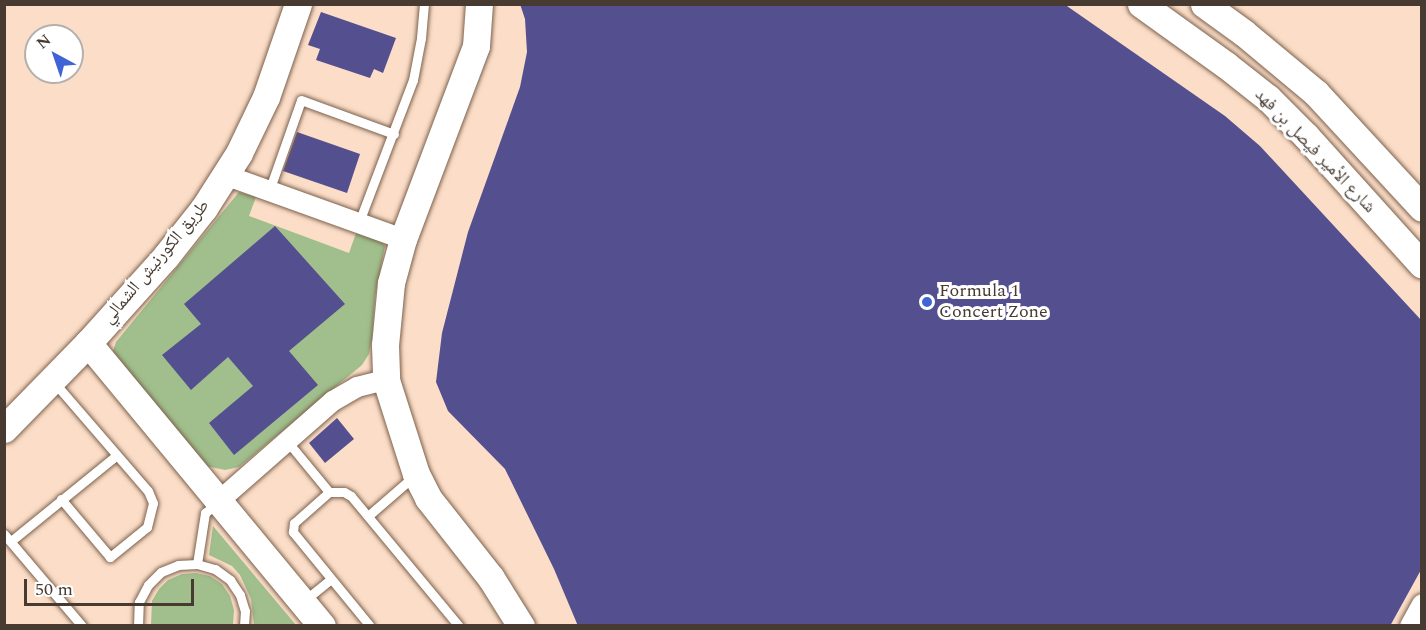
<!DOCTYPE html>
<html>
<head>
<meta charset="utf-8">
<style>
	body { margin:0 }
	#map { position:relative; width:1426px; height:630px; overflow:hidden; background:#fcddc7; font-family:Spectral,"Noto Naskh Arabic",serif }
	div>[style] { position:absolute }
	.green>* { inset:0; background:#a0bf8c }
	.building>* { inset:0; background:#544f8f }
	.roads { filter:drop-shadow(0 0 2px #7b614d) drop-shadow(0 0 2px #7b614d) }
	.service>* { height:9px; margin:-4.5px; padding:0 4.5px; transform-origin:4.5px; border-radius:4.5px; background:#fff }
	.minor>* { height:20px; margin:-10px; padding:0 10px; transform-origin:10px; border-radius:10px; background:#fff }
	.secondary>* { height:27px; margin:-13.5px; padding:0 13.5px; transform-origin:13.5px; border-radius:13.5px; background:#fff }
	.dots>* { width:16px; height:16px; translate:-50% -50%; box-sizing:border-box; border:3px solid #fff; border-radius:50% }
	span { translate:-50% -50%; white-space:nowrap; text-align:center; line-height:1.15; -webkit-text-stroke:6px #fff; paint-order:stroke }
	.street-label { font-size:18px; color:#463a31 }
	.poi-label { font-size:18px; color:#463a31 }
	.left { translate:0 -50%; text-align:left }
	.frame { position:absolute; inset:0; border:6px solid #463a31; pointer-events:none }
	.north { position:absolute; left:24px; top:24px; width:60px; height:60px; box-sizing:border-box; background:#fff; border:2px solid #b5b0ad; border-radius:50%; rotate:320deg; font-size:16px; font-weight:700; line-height:24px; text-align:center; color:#463a31 }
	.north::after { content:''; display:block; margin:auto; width:21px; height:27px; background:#3f64d6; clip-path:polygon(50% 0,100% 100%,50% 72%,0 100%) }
	.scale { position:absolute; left:24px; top:579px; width:170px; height:27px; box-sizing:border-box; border:3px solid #463a31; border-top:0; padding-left:8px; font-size:18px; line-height:21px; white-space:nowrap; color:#463a31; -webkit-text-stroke:4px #fff; paint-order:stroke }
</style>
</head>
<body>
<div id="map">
	<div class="green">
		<div style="clip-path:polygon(239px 192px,256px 197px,249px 216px,349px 253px,356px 233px,382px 241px,385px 246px,375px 297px,372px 339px,369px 354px,362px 365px,239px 467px,225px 470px,201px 465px,115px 362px,113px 351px,116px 342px)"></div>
		<div style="clip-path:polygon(213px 526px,296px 625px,254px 625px,251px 599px,240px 575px,232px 566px,209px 555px)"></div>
		<div style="clip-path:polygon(196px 573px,210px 576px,222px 584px,230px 596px,234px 610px,233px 625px,151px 625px,152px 601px,159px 589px,168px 580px,182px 574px)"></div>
	</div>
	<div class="building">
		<div style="clip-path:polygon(520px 4px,1064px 4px,1225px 116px,1260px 146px,1422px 321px,1422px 568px,1390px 626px,578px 626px,554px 569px,505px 469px,448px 411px,436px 382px,442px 333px,468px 232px,520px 87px,527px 52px,525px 19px)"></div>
		<div style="clip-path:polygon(321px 12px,396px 38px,383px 73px,374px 69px,370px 78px,316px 60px,320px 49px,308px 45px)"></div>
		<div style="clip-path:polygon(297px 132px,360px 154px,347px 193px,283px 171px)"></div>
		<div style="clip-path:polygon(275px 226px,345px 304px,289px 351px,318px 385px,234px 455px,209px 423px,253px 386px,228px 357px,191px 390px,162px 355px,201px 324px,184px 304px)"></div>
		<div style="clip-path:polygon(337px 418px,354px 439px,325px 463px,309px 443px)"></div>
	</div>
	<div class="roads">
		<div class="service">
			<div style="left:269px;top:191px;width:96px;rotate:-70.6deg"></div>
			<div style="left:301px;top:100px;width:99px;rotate:20.1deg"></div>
			<div style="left:359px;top:222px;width:152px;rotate:-69.2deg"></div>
			<div style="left:413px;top:80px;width:43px;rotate:-79.2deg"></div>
			<div style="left:421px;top:38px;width:34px;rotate:-85deg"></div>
			<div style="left:53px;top:381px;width:145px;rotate:49.2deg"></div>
			<div style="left:148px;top:491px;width:13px;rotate:67deg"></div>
			<div style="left:153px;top:503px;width:25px;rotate:104deg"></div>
			<div style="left:147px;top:527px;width:48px;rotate:141deg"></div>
			<div style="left:110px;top:557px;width:76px;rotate:-130.2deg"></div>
			<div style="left:287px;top:441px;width:66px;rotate:50.5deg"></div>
			<div style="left:368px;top:516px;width:61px;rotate:-41deg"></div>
			<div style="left:4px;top:534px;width:121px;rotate:49.7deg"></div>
			<div style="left:11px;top:541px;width:136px;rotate:-39.1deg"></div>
			<div style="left:197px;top:564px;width:52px;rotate:-81.1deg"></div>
			<div style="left:205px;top:513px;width:16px;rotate:-40deg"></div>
			<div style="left:305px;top:600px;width:33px;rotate:-39deg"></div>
			<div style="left:138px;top:626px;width:24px;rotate:-88deg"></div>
			<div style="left:139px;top:602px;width:19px;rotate:-62deg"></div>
			<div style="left:148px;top:585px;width:18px;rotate:-45deg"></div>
			<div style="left:161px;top:572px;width:18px;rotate:-22deg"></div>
			<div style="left:178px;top:565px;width:19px;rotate:-3deg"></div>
			<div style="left:197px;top:564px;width:19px;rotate:16deg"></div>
			<div style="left:215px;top:569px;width:19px;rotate:36deg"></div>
			<div style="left:230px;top:580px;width:18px;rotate:56deg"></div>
			<div style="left:240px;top:595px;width:17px;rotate:73deg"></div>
			<div style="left:245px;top:611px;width:15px;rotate:94deg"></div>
			<div style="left:370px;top:626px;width:122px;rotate:-129.3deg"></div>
			<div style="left:293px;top:532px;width:9px;rotate:-84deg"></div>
			<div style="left:294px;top:523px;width:47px;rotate:-41.5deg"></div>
			<div style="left:329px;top:492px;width:15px"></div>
			<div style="left:344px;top:492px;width:8px;rotate:30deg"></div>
			<div style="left:351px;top:496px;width:169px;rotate:50.3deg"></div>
		</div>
		<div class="minor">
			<div style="left:225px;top:175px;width:189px;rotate:19.8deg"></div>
			<div style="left:219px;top:501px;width:152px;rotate:-41.3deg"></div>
			<div style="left:333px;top:401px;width:28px;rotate:-30deg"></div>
			<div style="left:357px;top:387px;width:30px;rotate:-14deg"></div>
			<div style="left:1410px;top:626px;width:25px;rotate:-61deg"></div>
		</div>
		<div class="secondary">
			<div style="left:479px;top:4px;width:42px;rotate:94.1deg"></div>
			<div style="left:476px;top:46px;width:206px;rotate:110.7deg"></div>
			<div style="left:403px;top:239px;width:46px;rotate:105.3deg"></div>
			<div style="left:391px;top:283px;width:62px;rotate:95.5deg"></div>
			<div style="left:385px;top:345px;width:35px;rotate:88deg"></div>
			<div style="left:386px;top:380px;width:99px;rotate:72.3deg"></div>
			<div style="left:416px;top:474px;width:27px;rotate:63deg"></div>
			<div style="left:428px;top:498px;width:102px;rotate:51.8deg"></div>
			<div style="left:491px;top:578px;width:57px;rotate:58deg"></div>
			<div style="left:1141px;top:4px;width:105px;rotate:35.7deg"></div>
			<div style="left:1226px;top:65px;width:53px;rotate:38.2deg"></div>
			<div style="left:1268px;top:98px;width:54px;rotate:45deg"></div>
			<div style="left:1306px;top:136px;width:173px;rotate:48deg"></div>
			<div style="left:1204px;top:4px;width:49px;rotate:35.9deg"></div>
			<div style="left:1244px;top:33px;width:94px;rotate:39.8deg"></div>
			<div style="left:1316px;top:93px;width:156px;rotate:47.3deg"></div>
			<div style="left:88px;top:343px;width:367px;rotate:50.4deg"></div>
			<div style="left:4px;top:429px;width:120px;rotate:-45.7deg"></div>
			<div style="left:88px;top:343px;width:117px;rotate:-48.1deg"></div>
			<div style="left:166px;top:256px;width:61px;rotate:-51.6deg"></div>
			<div style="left:204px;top:208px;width:65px;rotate:-57.5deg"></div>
			<div style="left:239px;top:153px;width:62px;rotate:-64.3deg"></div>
			<div style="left:266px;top:97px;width:98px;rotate:-71deg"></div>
		</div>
	</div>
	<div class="dots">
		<div style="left:927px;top:302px;background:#3f64d6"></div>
	</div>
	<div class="street-label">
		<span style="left:1315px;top:151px;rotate:46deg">شارع الأمير فيصل بن فهد</span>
		<span style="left:156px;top:262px;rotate:-50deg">طريق الكورنيش الشمالي</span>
	</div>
	<div class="poi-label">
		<span class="left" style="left:939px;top:302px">Formula 1<br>Concert Zone</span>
	</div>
	<div class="frame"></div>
	<div class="north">N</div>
	<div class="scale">50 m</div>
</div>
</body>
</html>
